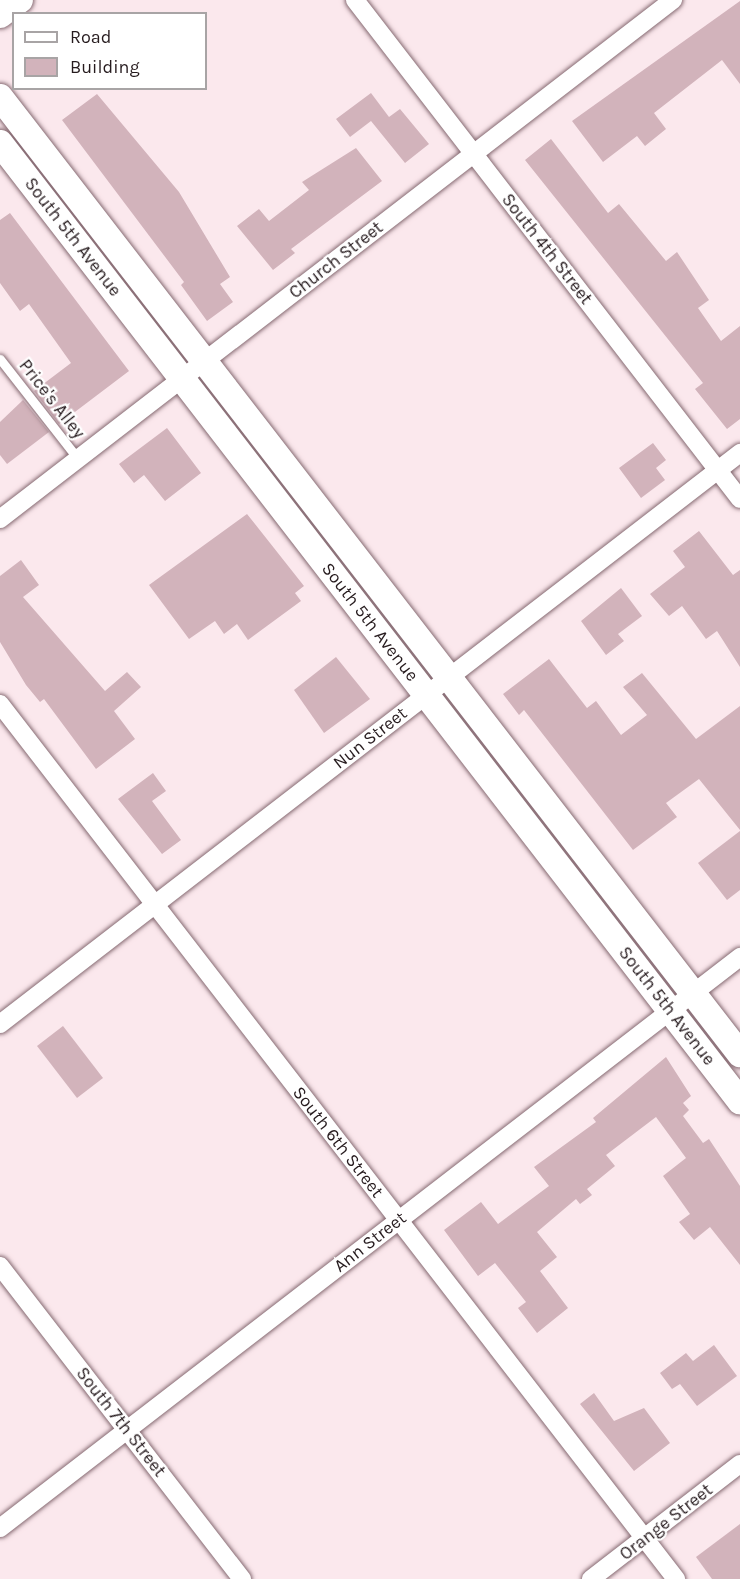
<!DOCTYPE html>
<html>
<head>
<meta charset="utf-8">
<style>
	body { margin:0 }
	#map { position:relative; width:740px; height:1579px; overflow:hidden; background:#fbe8ed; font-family:Karla,sans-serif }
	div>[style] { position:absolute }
	.building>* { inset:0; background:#d2b3bb }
	.roads { filter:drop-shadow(0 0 2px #866a72) drop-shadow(0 0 2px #866a72) }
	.lane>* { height:9px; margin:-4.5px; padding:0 4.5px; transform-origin:4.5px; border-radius:4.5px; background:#fff }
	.street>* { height:18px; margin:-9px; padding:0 9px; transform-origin:9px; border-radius:9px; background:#fff }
	.secondary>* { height:26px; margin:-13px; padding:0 13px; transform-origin:13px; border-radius:13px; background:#fff }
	span { translate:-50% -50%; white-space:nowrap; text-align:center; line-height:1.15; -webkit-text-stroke:4.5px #fff; paint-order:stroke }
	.street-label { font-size:18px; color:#261b1e }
	.legend { position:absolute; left:12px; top:12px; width:195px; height:78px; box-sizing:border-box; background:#fff; border:2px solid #a8a4a5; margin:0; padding:8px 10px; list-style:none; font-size:18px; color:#261b1e }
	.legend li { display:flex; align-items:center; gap:12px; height:30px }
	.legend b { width:30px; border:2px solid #a8a4a5 }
</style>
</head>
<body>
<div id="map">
	<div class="building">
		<div style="clip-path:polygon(740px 1px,740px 84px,722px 60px,654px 113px,666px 129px,645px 146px,637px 136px,603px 162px,572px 121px)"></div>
		<div style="clip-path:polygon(371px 93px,389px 117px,400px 109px,429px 144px,405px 163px,371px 121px,350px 137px,336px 119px)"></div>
		<div style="clip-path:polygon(97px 94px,179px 192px,230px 277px,220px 284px,233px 302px,207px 321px,181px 285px,184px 282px,62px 120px)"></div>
		<div style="clip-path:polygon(551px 139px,608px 213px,619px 204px,666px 261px,677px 252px,709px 300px,698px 308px,721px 341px,740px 326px,740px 419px,727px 429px,695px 389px,703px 383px,525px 160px)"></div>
		<div style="clip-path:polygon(356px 148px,382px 181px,291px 249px,295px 253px,273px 270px,237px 226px,259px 209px,269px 221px,309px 190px,302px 182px)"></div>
		<div style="clip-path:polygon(10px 213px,129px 371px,59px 424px,34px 391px,71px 363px,29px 304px,20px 311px,0 283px,0 220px)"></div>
		<div style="clip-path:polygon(23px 400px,49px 432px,7px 464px,0 455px,0 422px)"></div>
		<div style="clip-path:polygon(167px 428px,201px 473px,165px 501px,144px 475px,134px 483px,119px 464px)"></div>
		<div style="clip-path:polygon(653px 443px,666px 460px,656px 468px,665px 480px,641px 498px,619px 468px)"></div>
		<div style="clip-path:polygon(247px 514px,304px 586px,295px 593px,301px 601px,248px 640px,237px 624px,224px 634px,215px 621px,189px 639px,149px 585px)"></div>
		<div style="clip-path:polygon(699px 531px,733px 575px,740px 570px,740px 667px,717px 631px,706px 639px,682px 606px,669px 616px,650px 594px,685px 567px,673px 551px)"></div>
		<div style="clip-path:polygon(21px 560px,39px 585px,23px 597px,105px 691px,127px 672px,141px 687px,114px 711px,135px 739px,96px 769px,44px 699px,40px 702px,26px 685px,0 642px,0 576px)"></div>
		<div style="clip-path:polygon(621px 588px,642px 616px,618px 634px,624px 641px,606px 655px,581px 621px)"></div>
		<div style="clip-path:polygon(336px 657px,370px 699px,324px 733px,294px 690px)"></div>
		<div style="clip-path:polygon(549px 659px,587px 708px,596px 701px,621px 735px,647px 715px,623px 687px,642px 673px,696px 739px,740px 706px,740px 830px,699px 779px,666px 803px,677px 817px,633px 850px,524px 710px,519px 715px,503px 694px)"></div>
		<div style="clip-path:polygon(153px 773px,166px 791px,152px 801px,181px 840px,162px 854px,118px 799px)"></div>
		<div style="clip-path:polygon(740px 831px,740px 890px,727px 900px,698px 863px)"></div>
		<div style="clip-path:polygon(63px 1026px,103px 1078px,77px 1098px,37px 1046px)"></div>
		<div style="clip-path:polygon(666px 1057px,691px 1096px,683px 1103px,689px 1110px,683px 1116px,703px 1143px,709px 1139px,740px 1186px,740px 1265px,710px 1227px,694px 1240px,679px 1222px,690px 1214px,663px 1176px,686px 1158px,656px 1117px,606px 1155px,615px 1166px,587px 1189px,592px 1195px,580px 1204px,576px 1199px,537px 1232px,557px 1257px,540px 1271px,568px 1308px,537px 1333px,518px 1308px,526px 1302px,495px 1263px,478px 1276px,444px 1230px,481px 1202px,498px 1224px,549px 1186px,534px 1167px,596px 1122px,593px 1118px)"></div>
		<div style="clip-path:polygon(714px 1345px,737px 1376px,697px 1406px,680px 1384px,672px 1389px,660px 1373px,686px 1353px,693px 1361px)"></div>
		<div style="clip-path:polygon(594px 1393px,614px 1421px,644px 1408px,670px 1443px,634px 1471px,580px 1404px)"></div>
		<div style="clip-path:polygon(740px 1524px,740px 1579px,712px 1579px,696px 1557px)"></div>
	</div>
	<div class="roads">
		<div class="lane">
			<div style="left:0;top:359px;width:127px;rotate:52deg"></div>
		</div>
		<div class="street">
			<div style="left:355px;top:0;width:630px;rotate:52.35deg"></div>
			<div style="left:0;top:519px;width:850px;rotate:-37.64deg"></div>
			<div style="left:0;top:704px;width:1106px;rotate:52.31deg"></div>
			<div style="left:0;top:1024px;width:935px;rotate:-37.65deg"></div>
			<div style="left:0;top:1266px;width:396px;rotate:52.3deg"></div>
			<div style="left:0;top:1528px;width:935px;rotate:-37.65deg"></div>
			<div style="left:591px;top:1579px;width:188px;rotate:-37.7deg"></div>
		</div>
		<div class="secondary">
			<div style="left:0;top:15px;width:25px;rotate:-37deg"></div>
			<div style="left:0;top:97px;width:1210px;rotate:52.29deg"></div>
			<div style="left:0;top:143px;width:1211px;rotate:52.32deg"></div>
		</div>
	</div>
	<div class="street-label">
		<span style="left:73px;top:237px;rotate:52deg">South 5th Avenue</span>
		<span style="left:547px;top:249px;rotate:52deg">South 4th Street</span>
		<span style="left:336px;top:260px;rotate:-38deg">Church Street</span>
		<span style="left:52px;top:399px;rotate:52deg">Price's Alley</span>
		<span style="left:370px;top:622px;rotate:52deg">South 5th Avenue</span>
		<span style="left:370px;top:738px;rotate:-38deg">Nun Street</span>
		<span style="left:667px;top:1006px;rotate:52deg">South 5th Avenue</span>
		<span style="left:338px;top:1142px;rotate:52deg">South 6th Street</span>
		<span style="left:370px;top:1242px;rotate:-38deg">Ann Street</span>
		<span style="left:121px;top:1422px;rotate:52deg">South 7th Street</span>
		<span style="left:666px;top:1522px;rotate:-38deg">Orange Street</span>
	</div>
	<ul class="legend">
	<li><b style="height:8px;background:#fff"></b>Road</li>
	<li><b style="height:16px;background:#d2b3bb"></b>Building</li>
	</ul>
</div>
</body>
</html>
